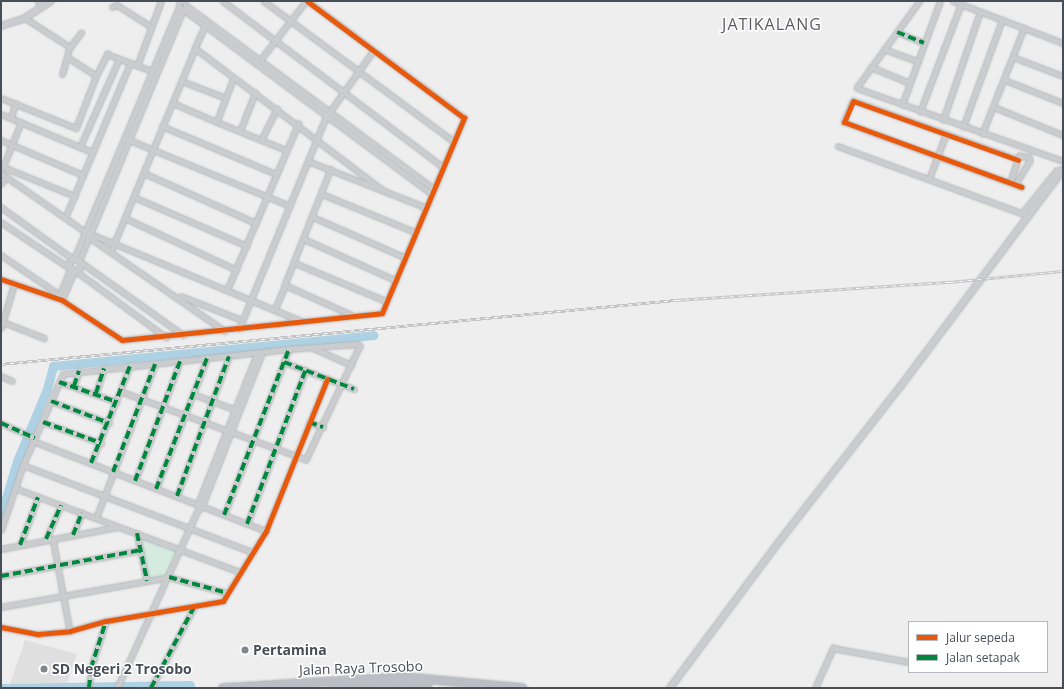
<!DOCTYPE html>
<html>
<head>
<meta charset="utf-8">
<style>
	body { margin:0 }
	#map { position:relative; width:1064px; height:689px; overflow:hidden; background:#eee; font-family:"Open Sans",sans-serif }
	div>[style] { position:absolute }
	.education>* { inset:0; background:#e0dfdf }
	.green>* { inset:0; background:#d5ebe0 }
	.river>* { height:9px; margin:-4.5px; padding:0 4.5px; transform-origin:4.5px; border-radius:4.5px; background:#aed2e4 }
	.roads { filter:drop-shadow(0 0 1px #b3b6bc) drop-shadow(0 0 1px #b3b6bc) }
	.street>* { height:4.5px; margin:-2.25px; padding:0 2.25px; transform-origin:2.25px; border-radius:2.25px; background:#caccce }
	.street>.ring { margin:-2.25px; padding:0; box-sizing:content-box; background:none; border:4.5px solid #caccce; border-radius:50% }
	.secondary>* { height:6px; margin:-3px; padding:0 3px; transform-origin:3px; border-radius:3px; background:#cacccf }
	.highway>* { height:8px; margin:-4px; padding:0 4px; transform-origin:4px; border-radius:4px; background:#bbbec4 }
	.rail>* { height:3px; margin-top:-1.5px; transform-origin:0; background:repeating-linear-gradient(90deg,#fff 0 4.5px,#c4c5c7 0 9px); box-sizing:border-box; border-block:1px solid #c4c5c7 }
	.quiet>* { height:4px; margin-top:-2px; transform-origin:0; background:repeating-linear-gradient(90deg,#00873e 0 8px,transparent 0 12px) }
	.cycleway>* { height:5px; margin:-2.5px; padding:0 2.5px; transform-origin:2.5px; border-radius:2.5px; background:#e8590c }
	.dots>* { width:11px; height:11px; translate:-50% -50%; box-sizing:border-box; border:2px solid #fff; border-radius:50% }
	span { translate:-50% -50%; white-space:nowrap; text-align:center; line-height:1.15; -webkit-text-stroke:3px #fff; paint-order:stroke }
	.poi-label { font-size:14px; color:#474e57; font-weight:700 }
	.left { translate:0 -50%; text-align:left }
	.street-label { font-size:14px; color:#474e57 }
	.quarter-label { font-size:16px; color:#5a5c61; letter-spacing:1px }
	.frame { position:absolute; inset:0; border:2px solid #474e57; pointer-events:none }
	.legend { position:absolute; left:908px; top:621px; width:140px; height:52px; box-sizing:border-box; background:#fff; border:1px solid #b5b8bc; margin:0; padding:5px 7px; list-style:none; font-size:12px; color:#474e57 }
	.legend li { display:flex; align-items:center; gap:8px; height:20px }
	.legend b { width:20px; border:1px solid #b5b8bc }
</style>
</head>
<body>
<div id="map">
	<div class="education">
		<div style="clip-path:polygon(25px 640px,77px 654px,67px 683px,10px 684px)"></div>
	</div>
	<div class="green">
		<div style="clip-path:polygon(137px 533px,180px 550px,169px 577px,147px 581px)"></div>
	</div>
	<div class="river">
		<div style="left:1px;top:515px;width:56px;rotate:-73.5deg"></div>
		<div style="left:17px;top:461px;width:78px;rotate:-67.4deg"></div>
		<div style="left:47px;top:389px;width:24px;rotate:-75deg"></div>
		<div style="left:53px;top:366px;width:322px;rotate:-5.5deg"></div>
		<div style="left:1px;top:688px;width:189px;rotate:-0.9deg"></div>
	</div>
	<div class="roads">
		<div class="street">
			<div style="left:38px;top:1px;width:7px;rotate:56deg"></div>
			<div style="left:223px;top:1px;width:274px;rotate:37deg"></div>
			<div style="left:264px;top:1px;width:235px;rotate:36.5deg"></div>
			<div style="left:920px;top:1px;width:107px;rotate:125.9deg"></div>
			<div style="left:857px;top:88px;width:219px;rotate:19.5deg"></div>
			<div style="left:953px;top:1px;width:118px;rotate:20.9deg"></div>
			<div class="ring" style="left:179px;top:2px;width:3.5px;height:3.5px"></div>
			<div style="left:187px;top:6px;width:306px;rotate:36.5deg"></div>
			<div style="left:112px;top:7px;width:5px;rotate:-22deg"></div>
			<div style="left:117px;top:5px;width:41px;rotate:32.2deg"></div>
			<div style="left:183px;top:9px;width:309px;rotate:36.6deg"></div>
			<div style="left:25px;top:18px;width:54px;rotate:32.8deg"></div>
			<div style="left:70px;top:47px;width:28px;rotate:105deg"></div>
			<div style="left:205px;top:27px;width:23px;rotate:115deg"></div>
			<div style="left:195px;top:48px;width:237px;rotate:37.1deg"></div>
			<div style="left:897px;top:32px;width:29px;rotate:22deg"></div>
			<div style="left:70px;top:47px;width:18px;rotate:-52deg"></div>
			<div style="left:884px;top:49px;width:35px;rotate:20deg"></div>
			<div style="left:1013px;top:57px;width:53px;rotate:20.8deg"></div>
			<div style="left:261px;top:59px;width:73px;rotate:-52.2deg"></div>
			<div style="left:137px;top:66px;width:69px;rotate:-69.7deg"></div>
			<div style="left:871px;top:67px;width:42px;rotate:22.3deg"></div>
			<div style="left:96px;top:76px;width:25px;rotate:-63deg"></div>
			<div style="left:107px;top:54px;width:48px;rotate:20.7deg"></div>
			<div style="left:234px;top:78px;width:47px;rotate:111.1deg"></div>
			<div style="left:217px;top:122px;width:74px;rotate:22.1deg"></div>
			<div style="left:1005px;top:80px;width:62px;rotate:21.6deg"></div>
			<div style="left:182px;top:81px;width:47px;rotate:21.1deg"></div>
			<div style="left:1px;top:98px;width:81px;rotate:21.8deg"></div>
			<div style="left:76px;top:128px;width:56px;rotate:-69deg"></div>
			<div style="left:96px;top:76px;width:33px;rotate:-147deg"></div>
			<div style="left:173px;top:103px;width:48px;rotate:23.4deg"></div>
			<div style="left:902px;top:105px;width:111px;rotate:-69.9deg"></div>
			<div style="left:994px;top:107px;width:74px;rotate:22.1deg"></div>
			<div style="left:920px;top:112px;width:116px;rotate:-69.2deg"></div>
			<div style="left:1px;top:114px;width:99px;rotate:22.7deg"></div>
			<div style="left:11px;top:118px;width:15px;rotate:-74deg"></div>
			<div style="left:943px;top:120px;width:114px;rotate:-71.1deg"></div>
			<div style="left:162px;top:126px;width:124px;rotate:22.8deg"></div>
			<div style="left:963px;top:127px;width:114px;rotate:-70deg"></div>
			<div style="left:240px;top:131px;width:41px;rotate:-68.5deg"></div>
			<div style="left:982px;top:134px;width:114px;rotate:-68.4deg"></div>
			<div style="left:127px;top:139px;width:176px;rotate:22.3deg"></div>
			<div style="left:1px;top:140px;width:89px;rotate:23.1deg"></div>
			<div style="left:261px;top:140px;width:35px;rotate:-63deg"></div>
			<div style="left:838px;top:146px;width:203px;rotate:20.1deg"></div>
			<div style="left:80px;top:147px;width:96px;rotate:-66.1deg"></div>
			<div style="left:1018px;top:160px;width:175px;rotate:-160.3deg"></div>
			<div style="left:853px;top:101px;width:23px;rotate:113deg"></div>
			<div style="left:844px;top:122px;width:189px;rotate:20.1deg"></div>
			<div style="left:308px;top:161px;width:126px;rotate:21.5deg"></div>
			<div style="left:1px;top:166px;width:80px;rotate:22.1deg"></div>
			<div style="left:3px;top:167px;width:48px;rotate:-68.2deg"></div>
			<div style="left:331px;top:169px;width:125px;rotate:111.6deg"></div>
			<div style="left:285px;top:285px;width:73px;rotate:24.1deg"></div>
			<div style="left:1px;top:173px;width:101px;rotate:34.9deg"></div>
			<div style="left:84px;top:231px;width:235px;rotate:22.5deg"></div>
			<div style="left:144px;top:173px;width:123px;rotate:24.1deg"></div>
			<div style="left:929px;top:179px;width:48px;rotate:-69.3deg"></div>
			<div style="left:1010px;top:182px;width:28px;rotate:-71deg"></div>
			<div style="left:1019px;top:156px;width:10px;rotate:6deg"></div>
			<div style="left:1029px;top:157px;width:4px;rotate:76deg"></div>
			<div style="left:1030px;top:161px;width:27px;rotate:121deg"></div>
			<div style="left:1px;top:184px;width:9px;rotate:-54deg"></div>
			<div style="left:322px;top:194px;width:100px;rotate:22.2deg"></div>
			<div style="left:134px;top:197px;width:123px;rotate:23.4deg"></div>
			<div style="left:1px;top:207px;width:89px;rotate:35.8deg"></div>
			<div style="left:1023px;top:212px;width:53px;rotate:-51.2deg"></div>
			<div style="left:1056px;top:171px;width:7px;rotate:-16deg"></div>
			<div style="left:313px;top:217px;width:99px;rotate:23.7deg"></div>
			<div style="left:65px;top:218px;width:168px;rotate:-67.2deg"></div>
			<div style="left:125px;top:218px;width:123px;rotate:24.9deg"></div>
			<div style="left:1px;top:222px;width:81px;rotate:33.9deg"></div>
			<div style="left:89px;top:237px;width:165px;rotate:34.7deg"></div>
			<div style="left:304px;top:239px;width:100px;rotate:24.3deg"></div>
			<div style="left:111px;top:251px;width:220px;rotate:-67.5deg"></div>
			<div style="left:1px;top:255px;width:75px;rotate:34.1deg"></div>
			<div style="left:74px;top:259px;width:273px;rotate:-67.4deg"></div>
			<div style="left:79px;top:261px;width:272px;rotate:-67.5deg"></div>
			<div style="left:295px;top:263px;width:99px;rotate:22.7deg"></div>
			<div style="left:81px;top:264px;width:5px;rotate:101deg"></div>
			<div style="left:80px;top:269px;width:6px;rotate:149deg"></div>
			<div style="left:75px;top:272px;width:10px;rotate:-135deg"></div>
			<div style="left:68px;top:265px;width:6px;rotate:-59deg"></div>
			<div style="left:71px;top:260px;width:7px"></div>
			<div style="left:78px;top:260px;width:129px;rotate:35.5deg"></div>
			<div style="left:76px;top:271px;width:112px;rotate:36.3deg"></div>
			<div style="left:1px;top:279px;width:65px;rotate:19deg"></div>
			<div style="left:62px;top:300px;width:72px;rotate:33.7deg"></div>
			<div style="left:122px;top:340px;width:261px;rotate:-5.9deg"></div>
			<div style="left:382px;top:313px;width:212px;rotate:-67.2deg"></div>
			<div style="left:464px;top:118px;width:196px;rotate:-143.3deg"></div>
			<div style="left:227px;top:290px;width:181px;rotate:-66.8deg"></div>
			<div style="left:181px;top:296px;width:66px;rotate:21.5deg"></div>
			<div style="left:59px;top:297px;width:29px;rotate:-68deg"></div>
			<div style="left:62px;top:300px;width:30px;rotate:-67deg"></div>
			<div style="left:275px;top:309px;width:26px;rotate:-67deg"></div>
			<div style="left:3px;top:322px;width:44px;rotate:21.3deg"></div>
			<div style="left:1px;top:328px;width:46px;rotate:-73.5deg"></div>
			<div style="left:239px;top:329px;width:229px;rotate:-67.7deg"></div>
			<div style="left:326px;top:117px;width:81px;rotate:-54.5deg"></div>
			<div style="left:313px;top:348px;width:42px;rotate:24.1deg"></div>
			<div style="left:284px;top:362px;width:75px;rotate:21.1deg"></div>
			<div style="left:1px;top:376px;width:12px;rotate:24deg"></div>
			<div style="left:59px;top:382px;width:61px;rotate:19deg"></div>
			<div style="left:74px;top:386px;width:16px;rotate:-72deg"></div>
			<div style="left:96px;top:393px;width:26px;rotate:-72deg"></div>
			<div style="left:193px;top:394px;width:46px;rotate:20.4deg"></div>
			<div style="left:51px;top:401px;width:62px;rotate:20.8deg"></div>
			<div style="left:43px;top:422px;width:62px;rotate:19.9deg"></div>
			<div style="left:309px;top:422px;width:15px;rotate:20deg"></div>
			<div style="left:1px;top:423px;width:37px;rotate:24deg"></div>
			<div style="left:33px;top:441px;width:250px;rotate:21.1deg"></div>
			<div style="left:91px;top:463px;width:105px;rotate:-68.1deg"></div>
			<div style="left:23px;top:465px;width:245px;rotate:20.8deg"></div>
			<div style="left:135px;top:481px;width:128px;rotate:-69.4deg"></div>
			<div style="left:15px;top:488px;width:240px;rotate:20.5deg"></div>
			<div style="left:156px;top:489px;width:141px;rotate:-68.7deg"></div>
			<div style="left:177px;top:496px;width:149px;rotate:-69.6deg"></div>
			<div style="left:197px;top:506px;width:163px;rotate:-68.5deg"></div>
			<div style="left:224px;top:515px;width:178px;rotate:-68.6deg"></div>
			<div style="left:96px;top:518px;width:165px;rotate:-69deg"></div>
			<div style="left:247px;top:524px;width:164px;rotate:-69.2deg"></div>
			<div style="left:1px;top:530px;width:69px;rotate:-71.3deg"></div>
			<div style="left:23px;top:465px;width:99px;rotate:-66.3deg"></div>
			<div style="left:63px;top:374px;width:227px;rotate:-6.3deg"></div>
			<div style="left:289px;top:349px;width:69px;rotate:-4.1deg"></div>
			<div style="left:358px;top:344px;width:3px;rotate:45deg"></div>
			<div style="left:360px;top:346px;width:126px;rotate:115.3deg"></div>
			<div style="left:306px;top:460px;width:197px;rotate:-159.8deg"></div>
			<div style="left:137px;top:533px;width:49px;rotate:78.2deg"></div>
			<div style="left:73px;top:535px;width:24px;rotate:-68deg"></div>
			<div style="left:46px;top:539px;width:37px;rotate:-66deg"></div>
			<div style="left:53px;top:539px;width:94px;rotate:79.5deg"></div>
			<div style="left:20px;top:545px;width:51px;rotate:-69.4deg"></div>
			<div style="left:1px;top:549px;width:118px;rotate:-10.7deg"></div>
			<div style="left:1px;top:576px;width:142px;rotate:-10.5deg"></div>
			<div style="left:1px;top:607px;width:171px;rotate:-10.1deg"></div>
			<div style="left:169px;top:577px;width:60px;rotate:15.4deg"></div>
			<div style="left:1px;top:627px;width:38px;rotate:11deg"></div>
			<div style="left:38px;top:634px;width:32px;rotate:-5deg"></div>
			<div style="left:70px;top:631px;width:37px;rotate:-16deg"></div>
			<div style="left:106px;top:621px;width:119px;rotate:-9.7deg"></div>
			<div style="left:223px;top:601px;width:82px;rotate:-58.4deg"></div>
			<div style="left:266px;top:531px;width:164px;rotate:-68.1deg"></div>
			<div style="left:89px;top:688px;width:20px;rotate:-84deg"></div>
			<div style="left:91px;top:668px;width:49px;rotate:-72.3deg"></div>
			<div style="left:117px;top:688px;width:193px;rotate:-65.6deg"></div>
			<div style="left:197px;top:512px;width:8px;rotate:-50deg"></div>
			<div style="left:202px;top:506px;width:164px;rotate:-68.6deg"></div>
			<div style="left:151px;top:688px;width:92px;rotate:-62deg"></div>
			<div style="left:815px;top:688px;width:44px;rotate:-65.8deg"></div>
			<div style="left:833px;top:648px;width:77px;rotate:10.4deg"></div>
		</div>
		<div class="secondary">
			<div style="left:1px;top:26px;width:25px;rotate:-18deg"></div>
			<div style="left:25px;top:18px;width:31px;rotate:-33deg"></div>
			<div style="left:670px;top:688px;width:181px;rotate:-53.3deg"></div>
			<div style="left:778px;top:543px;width:198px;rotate:-52deg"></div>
			<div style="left:900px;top:387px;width:271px;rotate:-53.1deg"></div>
		</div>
		<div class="highway">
			<div style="left:332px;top:686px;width:96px;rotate:-1.2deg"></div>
			<div style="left:223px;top:688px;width:181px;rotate:-3.5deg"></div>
			<div style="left:404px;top:677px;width:119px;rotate:5.3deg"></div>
		</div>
	</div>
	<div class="rail">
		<div style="left:1px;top:364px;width:678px;rotate:-5.42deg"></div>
		<div style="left:676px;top:300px;width:275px;rotate:-3.8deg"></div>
		<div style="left:950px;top:282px;width:114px;rotate:-5.6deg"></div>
	</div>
	<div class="quiet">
		<div style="left:897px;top:32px;width:29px;rotate:22deg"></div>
		<div style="left:284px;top:362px;width:75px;rotate:21.1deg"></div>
		<div style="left:59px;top:382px;width:61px;rotate:19deg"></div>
		<div style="left:74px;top:386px;width:16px;rotate:-72deg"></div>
		<div style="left:96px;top:393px;width:26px;rotate:-72deg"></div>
		<div style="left:51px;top:401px;width:62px;rotate:20.8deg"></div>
		<div style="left:43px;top:422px;width:62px;rotate:19.9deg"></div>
		<div style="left:309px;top:422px;width:15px;rotate:20deg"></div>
		<div style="left:1px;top:423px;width:37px;rotate:24deg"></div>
		<div style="left:91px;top:463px;width:105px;rotate:-68.1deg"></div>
		<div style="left:113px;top:472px;width:116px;rotate:-68.7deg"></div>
		<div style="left:135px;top:481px;width:128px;rotate:-69.4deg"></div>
		<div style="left:156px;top:489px;width:141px;rotate:-68.7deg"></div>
		<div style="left:177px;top:496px;width:149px;rotate:-69.6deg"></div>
		<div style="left:224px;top:515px;width:178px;rotate:-68.6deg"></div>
		<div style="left:247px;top:524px;width:164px;rotate:-69.2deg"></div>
		<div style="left:137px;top:533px;width:49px;rotate:78.2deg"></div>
		<div style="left:73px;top:535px;width:24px;rotate:-68deg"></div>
		<div style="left:46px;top:539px;width:37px;rotate:-66deg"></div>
		<div style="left:20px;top:545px;width:51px;rotate:-69.4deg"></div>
		<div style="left:1px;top:576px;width:142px;rotate:-10.5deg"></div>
		<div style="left:169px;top:577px;width:60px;rotate:15.4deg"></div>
		<div style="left:89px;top:688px;width:20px;rotate:-84deg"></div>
		<div style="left:91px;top:668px;width:49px;rotate:-72.3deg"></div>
		<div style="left:151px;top:688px;width:92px;rotate:-62deg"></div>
	</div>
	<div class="cycleway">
		<div style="left:1018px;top:160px;width:175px;rotate:-160.3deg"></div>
		<div style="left:853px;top:101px;width:23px;rotate:113deg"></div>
		<div style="left:844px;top:122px;width:189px;rotate:20.1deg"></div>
		<div style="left:1px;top:279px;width:65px;rotate:19deg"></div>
		<div style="left:62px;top:300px;width:72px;rotate:33.7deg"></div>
		<div style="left:122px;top:340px;width:261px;rotate:-5.9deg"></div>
		<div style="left:382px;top:313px;width:212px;rotate:-67.2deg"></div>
		<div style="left:464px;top:118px;width:196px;rotate:-143.3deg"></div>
		<div style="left:1px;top:627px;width:38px;rotate:11deg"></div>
		<div style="left:38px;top:634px;width:32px;rotate:-5deg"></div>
		<div style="left:70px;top:631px;width:37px;rotate:-16deg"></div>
		<div style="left:106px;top:621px;width:119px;rotate:-9.7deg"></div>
		<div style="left:223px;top:601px;width:82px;rotate:-58.4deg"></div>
		<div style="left:266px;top:531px;width:164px;rotate:-68.1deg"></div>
	</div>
	<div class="dots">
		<div style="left:245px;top:650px;background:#81868c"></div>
		<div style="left:44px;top:669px;background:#81868c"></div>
	</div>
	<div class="poi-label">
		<span class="left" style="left:253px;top:650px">Pertamina</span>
		<span class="left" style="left:52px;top:669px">SD Negeri 2 Trosobo</span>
	</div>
	<div class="street-label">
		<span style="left:361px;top:668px;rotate:-2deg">Jalan Raya Trosobo</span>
	</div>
	<div class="quarter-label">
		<span style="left:772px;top:24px">JATIKALANG</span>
	</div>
	<div class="frame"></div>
	<ul class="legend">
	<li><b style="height:5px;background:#e8590c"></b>Jalur sepeda</li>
	<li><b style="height:5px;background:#00873e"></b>Jalan setapak</li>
	</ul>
</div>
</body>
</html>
